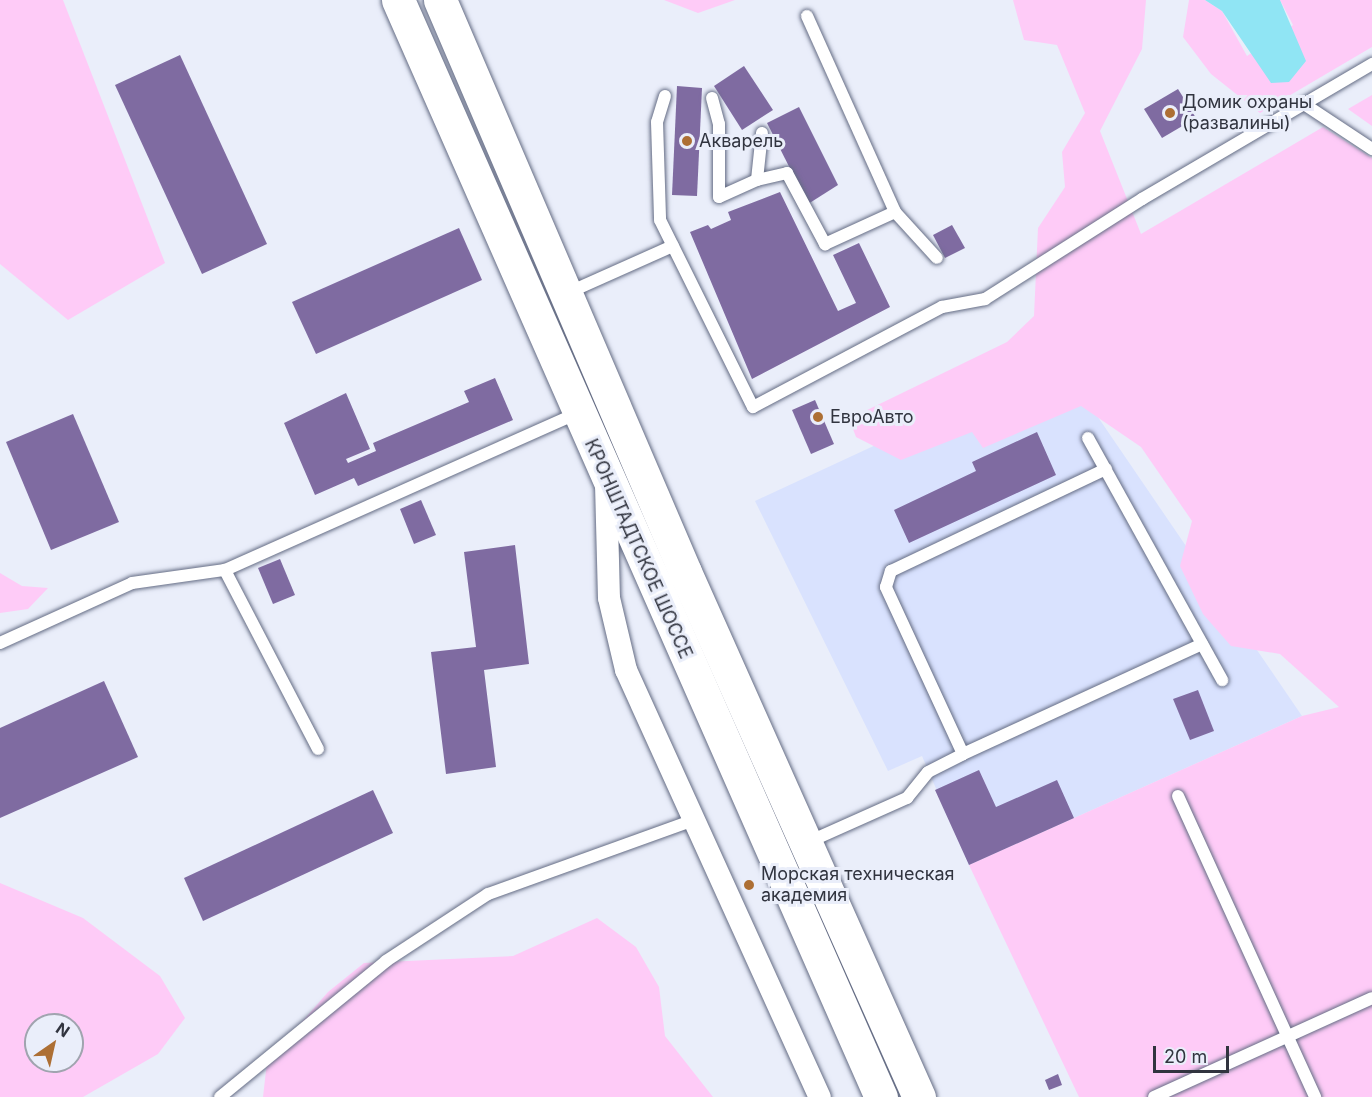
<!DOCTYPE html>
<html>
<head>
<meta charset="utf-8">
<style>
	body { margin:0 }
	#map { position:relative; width:1372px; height:1097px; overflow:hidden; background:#eaeefa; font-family:Inter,sans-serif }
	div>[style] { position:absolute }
	.built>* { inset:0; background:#d9e2fe }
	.green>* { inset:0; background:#fecbf7 }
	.water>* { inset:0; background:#90e5f4 }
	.building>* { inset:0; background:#7f6ba1 }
	.roads { filter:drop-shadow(0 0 2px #646c84) drop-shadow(0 0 2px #646c84) }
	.service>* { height:12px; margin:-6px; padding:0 6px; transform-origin:6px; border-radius:6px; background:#fff }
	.minor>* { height:22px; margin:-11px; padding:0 11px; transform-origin:11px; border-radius:11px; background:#fff }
	.secondary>* { height:33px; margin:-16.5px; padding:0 16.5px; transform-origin:16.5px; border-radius:16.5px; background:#fff }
	.dots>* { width:16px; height:16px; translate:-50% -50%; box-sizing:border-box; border:3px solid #eaeefa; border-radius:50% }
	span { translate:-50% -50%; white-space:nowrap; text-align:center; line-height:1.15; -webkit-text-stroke:6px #eaeefa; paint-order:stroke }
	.poi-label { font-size:18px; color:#31343f }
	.left { translate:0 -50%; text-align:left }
	.street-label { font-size:18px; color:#31343f }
	.north { position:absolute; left:24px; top:1013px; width:60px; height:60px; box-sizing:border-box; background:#eaeefa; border:2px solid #a0a4af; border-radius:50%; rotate:34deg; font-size:16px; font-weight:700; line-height:24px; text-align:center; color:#31343f }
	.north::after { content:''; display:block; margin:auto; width:21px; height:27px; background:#ad6f34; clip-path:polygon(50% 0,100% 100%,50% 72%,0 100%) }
	.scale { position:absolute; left:1153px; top:1046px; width:76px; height:27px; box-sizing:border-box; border:3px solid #31343f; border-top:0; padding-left:8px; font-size:18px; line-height:21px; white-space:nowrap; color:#31343f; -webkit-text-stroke:4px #eaeefa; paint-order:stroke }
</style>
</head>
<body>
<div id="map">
	<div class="built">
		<div style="clip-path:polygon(1059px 360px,1302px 716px,969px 865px,922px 756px,888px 771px,755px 501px)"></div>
	</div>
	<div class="green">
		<div style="clip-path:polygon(0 0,63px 0,165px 263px,68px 320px,0 264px)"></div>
		<div style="clip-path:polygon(664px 0,735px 0,698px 13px)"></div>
		<div style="clip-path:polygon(1013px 0,1146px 0,1142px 49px,1100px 131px,1141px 234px,1323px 127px,1372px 158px,1372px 1097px,1079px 1097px,969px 865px,1302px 716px,1339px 707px,1280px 654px,1231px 646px,1203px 614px,1180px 566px,1192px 521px,1141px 447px,1081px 406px,983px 448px,972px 432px,901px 460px,856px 437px,850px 421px,861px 413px,1007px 342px,1034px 316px,1038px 228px,1065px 187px,1062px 152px,1085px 113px,1057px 45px,1024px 40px)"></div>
		<div style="clip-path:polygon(1189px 0,1205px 0,1222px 11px,1247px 56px,1293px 25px,1280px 0,1372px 0,1372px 47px,1260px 113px,1211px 74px,1183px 37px)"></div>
		<div style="clip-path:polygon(1372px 95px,1372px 126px,1348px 109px)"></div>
		<div style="clip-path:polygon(0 573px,22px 586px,48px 588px,28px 609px,0 613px)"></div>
		<div style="clip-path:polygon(evenodd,0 883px,83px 918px,160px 976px,185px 1018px,158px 1054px,83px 1097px,0 1097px,0 883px,36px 1025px,72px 1025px,72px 1061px,36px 1061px,36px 1025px)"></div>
		<div style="clip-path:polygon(597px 918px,636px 947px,659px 987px,665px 1036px,713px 1097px,263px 1097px,267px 1062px,328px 992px,364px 963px,513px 956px)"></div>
	</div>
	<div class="water">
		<div style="clip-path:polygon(1205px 0,1280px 0,1306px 61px,1289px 82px,1271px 83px,1222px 11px)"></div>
	</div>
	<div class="building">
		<div style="clip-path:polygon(180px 55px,267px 244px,202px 274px,115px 85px)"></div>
		<div style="clip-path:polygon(744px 66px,773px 110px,742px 130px,714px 86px)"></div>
		<div style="clip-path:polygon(677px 86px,702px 88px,697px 196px,672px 195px)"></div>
		<div style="clip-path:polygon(1178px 89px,1196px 118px,1162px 138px,1144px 109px)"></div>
		<div style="clip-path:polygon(799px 107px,838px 185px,808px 204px,767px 123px)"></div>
		<div style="clip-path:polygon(780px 192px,838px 311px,856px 303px,833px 255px,859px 243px,890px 307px,752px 379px,690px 232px,708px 225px,711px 229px,731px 220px,728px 212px)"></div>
		<div style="clip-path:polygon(952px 225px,965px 248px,945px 258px,933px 235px)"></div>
		<div style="clip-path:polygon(459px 228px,482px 280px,316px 354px,292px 302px)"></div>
		<div style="clip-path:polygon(495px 378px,513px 420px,358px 486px,354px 478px,315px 495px,284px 423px,346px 393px,370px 449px,346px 459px,348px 463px,376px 451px,373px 443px,469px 402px,464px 391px)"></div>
		<div style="clip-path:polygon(815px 400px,834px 444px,811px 454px,792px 410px)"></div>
		<div style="clip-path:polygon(73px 414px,119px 522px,51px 550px,6px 442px)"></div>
		<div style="clip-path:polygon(1037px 432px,1056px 475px,909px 543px,894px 510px,976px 471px,972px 462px)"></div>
		<div style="clip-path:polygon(421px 500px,436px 535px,414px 544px,400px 509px)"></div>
		<div style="clip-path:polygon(515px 545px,529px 664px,484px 670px,496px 767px,446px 774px,431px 652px,476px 647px,464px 552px)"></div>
		<div style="clip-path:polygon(280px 559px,295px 595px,273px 604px,258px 568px)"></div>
		<div style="clip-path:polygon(104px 681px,138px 757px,0 818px,0 728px)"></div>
		<div style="clip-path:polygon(1198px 690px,1214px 731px,1190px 740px,1173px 699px)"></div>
		<div style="clip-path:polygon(979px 770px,996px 807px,1057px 780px,1074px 818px,969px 865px,935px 790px)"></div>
		<div style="clip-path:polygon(373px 790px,393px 833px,203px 921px,184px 878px)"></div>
		<div style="clip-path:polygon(1058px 1074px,1062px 1085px,1049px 1090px,1045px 1080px)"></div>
	</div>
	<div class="roads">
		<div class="service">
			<div style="left:807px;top:16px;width:215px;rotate:65.8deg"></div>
			<div style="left:895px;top:212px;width:62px;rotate:47.6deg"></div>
			<div style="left:665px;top:96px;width:27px;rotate:107deg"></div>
			<div style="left:657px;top:122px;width:98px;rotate:88.2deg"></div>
			<div style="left:660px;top:220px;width:209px;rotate:63.6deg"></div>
			<div style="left:753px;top:407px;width:214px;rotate:-27.9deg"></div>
			<div style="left:942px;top:307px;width:44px;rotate:-10.5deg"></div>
			<div style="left:985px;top:299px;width:186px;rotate:-32.5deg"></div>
			<div style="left:1142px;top:199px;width:267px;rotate:-30.4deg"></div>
			<div style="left:712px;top:98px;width:27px;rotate:75deg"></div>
			<div style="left:719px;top:124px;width:73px;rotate:90deg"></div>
			<div style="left:719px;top:197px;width:42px;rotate:-24.1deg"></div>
			<div style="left:1304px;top:104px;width:82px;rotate:33.5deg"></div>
			<div style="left:762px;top:133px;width:47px;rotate:96.1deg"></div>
			<div style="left:757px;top:180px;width:31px;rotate:-13deg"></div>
			<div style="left:787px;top:173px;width:81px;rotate:61.8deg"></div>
			<div style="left:825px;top:244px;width:77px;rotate:-24.6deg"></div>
			<div style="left:565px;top:294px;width:118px;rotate:-24deg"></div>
			<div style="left:1088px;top:438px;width:277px;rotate:61deg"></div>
			<div style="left:0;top:643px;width:145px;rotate:-24.4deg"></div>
			<div style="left:132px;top:583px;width:94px;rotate:-8deg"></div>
			<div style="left:318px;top:749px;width:202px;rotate:-117.5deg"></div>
			<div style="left:225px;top:570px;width:385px;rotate:-24deg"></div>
			<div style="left:963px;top:754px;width:184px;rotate:-114.8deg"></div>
			<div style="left:886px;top:587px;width:17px;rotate:-73deg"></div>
			<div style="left:891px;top:571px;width:238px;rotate:-25.4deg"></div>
			<div style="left:1178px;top:796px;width:331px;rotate:65.5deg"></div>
			<div style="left:806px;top:843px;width:111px;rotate:-24deg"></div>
			<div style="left:907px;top:798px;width:33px;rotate:-51deg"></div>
			<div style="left:928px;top:772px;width:39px;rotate:-27deg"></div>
			<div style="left:963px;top:754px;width:263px;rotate:-24.7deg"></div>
			<div style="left:220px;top:1097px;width:215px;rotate:-39.3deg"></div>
			<div style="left:386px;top:961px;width:122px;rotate:-33.3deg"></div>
			<div style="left:488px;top:894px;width:219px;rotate:-19.8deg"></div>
			<div style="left:1154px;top:1097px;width:239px;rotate:-24.4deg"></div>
		</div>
		<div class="minor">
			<div style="left:606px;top:484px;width:114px;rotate:88.5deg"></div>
			<div style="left:609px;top:598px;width:74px;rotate:76.7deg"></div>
			<div style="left:626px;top:670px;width:469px;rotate:65.6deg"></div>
		</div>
		<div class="secondary">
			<div style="left:398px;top:0;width:1199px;rotate:66.24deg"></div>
			<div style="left:440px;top:0;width:622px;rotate:66.81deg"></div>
			<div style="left:685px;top:572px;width:575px;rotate:65.98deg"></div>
		</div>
	</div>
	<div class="dots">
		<div style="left:1170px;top:113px;background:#ad6f34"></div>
		<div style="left:687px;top:141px;background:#ad6f34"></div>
		<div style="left:818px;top:417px;background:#ad6f34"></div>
		<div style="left:749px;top:885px;background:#ad6f34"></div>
	</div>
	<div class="poi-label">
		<span class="left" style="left:1182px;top:113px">Домик охраны<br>(развалины)</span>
		<span class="left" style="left:699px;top:141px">Акварель</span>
		<span class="left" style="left:830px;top:417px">ЕвроАвто</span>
		<span class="left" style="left:761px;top:885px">Морская техническая<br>академия</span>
	</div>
	<div class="street-label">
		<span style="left:638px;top:549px;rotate:66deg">КРОНШТАДТСКОЕ ШОССЕ</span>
	</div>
	<div class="north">N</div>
	<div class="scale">20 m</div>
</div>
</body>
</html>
